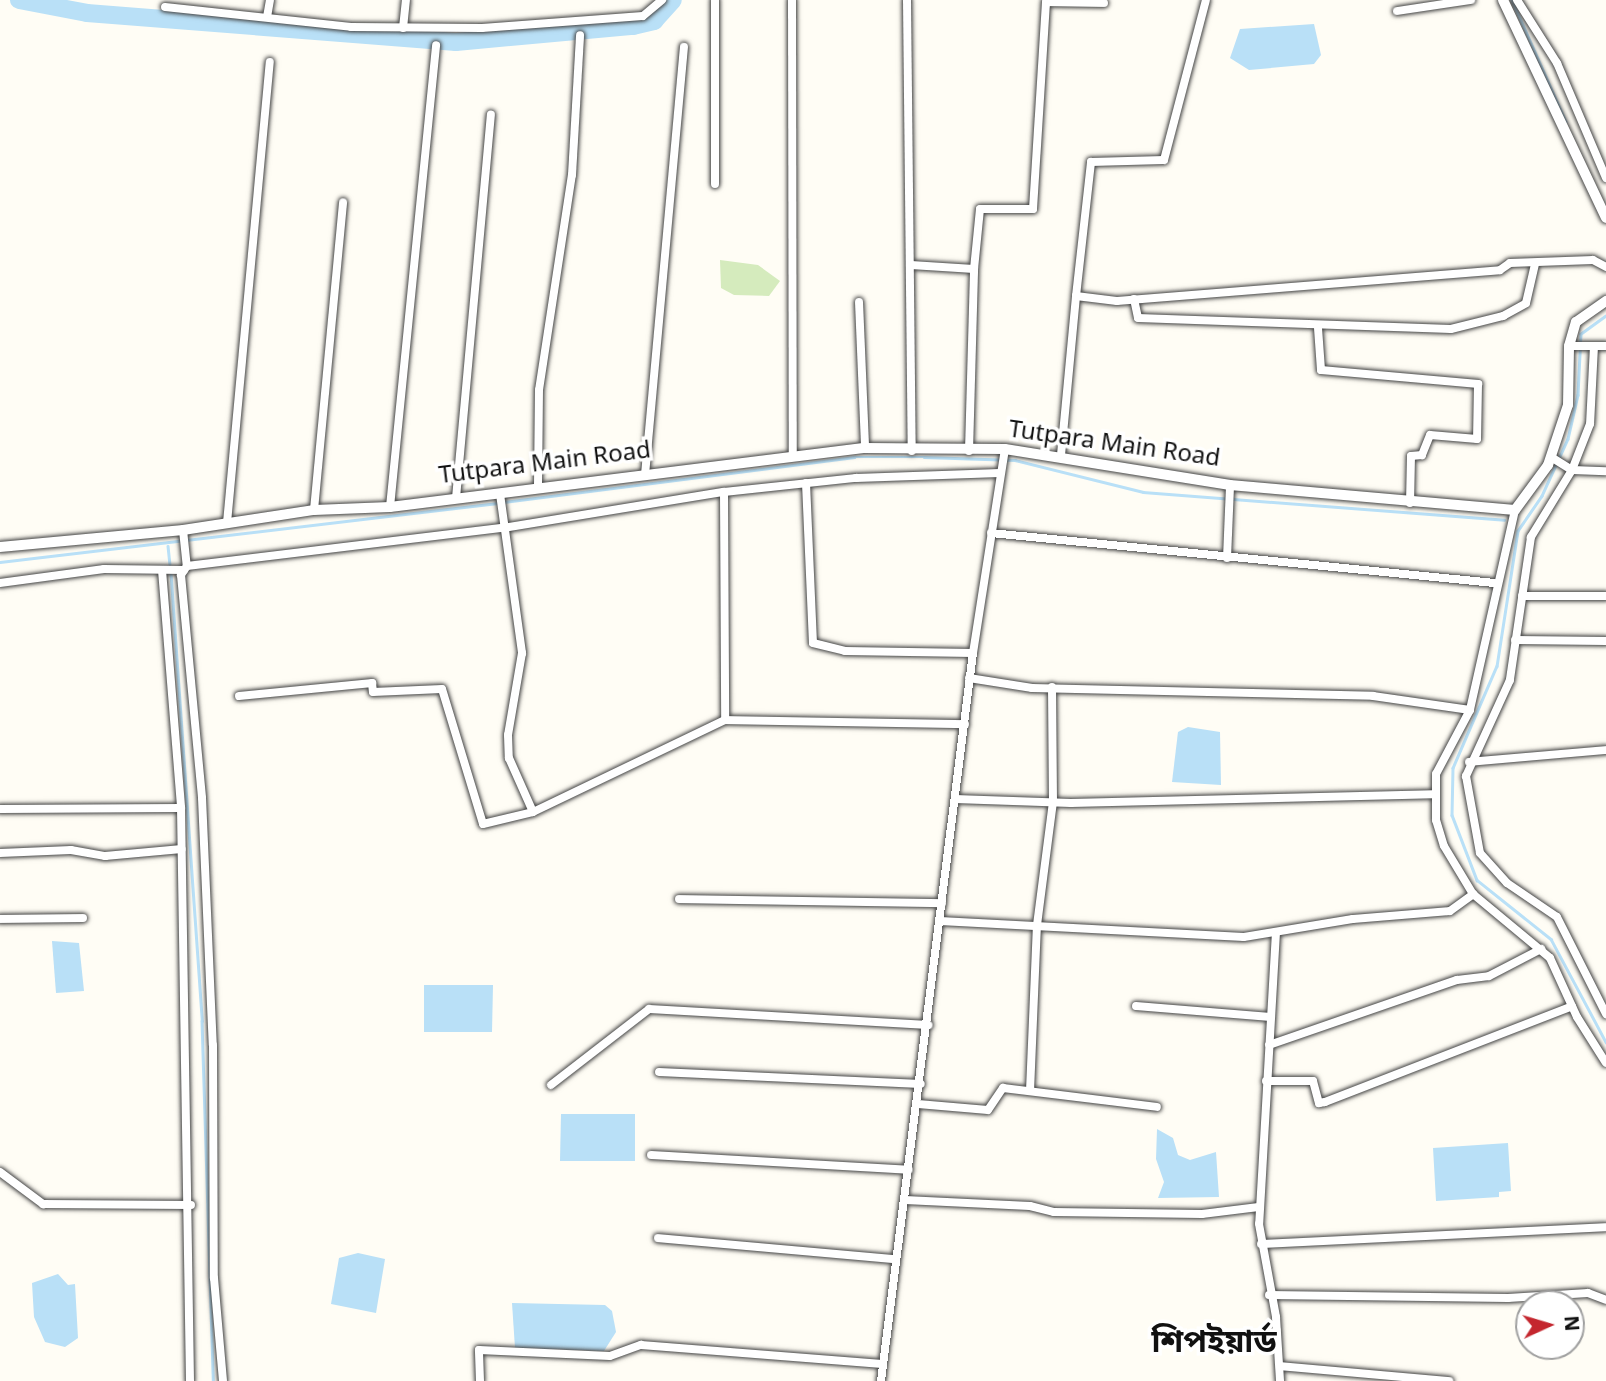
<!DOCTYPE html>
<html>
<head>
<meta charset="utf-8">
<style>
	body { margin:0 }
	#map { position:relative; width:1606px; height:1381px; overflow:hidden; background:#fffdf5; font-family:Georgia,"Noto Sans Bengali",serif }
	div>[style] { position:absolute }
	.green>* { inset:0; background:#d5ebbd }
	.water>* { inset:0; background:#b9e0f7 }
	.stream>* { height:2.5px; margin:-1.25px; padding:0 1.25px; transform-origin:1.25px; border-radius:1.25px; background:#b9e0f7 }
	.river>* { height:18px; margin:-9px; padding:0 9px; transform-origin:9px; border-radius:9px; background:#b9e0f7 }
	.roads { filter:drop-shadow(0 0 2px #444) drop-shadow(0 0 2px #444) }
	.minor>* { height:8px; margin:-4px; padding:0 4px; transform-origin:4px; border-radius:4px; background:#fff }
	.tertiary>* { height:10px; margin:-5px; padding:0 5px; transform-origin:5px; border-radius:5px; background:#fff }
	span { translate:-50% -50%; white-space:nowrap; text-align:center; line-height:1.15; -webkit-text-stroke:7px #fff; paint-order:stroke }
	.street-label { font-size:24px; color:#111 }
	.district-label { font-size:32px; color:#111; font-weight:700 }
	.north { position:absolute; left:1515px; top:1290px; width:70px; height:70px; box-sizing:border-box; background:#fff; border:2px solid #a0a0a0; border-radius:50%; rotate:86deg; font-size:19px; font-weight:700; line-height:28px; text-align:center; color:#111 }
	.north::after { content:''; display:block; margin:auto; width:24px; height:32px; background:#c4262e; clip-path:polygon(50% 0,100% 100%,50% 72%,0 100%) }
</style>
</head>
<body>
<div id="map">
	<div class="green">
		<div style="clip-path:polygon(720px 260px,758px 265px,780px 281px,769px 296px,734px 295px,721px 288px)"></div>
	</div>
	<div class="water">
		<div style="clip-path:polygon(1314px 24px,1321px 55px,1314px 64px,1249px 70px,1230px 58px,1240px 29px)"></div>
		<div style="clip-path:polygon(1188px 727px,1220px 732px,1221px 785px,1172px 782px,1178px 732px)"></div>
		<div style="clip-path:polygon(52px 941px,79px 943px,84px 991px,56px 993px)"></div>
		<div style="clip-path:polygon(424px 985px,493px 985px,492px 1032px,424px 1032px)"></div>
		<div style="clip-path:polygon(561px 1114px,635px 1114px,635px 1161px,560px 1161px)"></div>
		<div style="clip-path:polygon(1157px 1129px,1173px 1138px,1178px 1155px,1190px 1160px,1216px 1152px,1219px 1197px,1158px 1198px,1164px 1182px,1156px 1159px)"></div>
		<div style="clip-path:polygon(1508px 1143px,1511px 1191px,1499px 1192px,1499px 1197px,1436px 1201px,1433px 1148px)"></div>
		<div style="clip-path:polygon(358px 1253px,385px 1259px,376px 1313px,331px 1304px,339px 1258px)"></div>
		<div style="clip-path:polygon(58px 1274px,68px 1285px,75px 1284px,78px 1338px,65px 1347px,45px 1342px,34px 1317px,32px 1283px)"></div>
		<div style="clip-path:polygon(512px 1303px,605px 1305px,612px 1311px,616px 1332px,604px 1351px,515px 1348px)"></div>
	</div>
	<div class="stream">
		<div style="left:1512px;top:0;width:133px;rotate:66.1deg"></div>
		<div style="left:1606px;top:316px;width:31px;rotate:144deg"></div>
		<div style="left:1581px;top:334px;width:61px;rotate:92.8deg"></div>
		<div style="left:1578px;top:395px;width:45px;rotate:102.8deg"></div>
		<div style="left:1568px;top:439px;width:63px;rotate:114.5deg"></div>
		<div style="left:1542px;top:496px;width:42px;rotate:124.4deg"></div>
		<div style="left:1518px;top:531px;width:137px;rotate:98.8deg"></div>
		<div style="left:1497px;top:666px;width:111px;rotate:113.3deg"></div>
		<div style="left:1453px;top:768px;width:47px;rotate:91.2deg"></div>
		<div style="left:1452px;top:815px;width:70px;rotate:69deg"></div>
		<div style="left:1477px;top:880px;width:95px;rotate:38.6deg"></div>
		<div style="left:1551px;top:939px;width:117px;rotate:61.9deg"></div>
		<div style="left:504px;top:502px;width:353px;rotate:-7.3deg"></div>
		<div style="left:854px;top:457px;width:70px"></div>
		<div style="left:924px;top:457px;width:91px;rotate:1.9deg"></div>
		<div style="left:1015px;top:460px;width:132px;rotate:14deg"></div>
		<div style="left:1143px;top:492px;width:362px;rotate:4.4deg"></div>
		<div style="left:168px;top:546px;width:18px;rotate:84deg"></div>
		<div style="left:0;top:562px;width:501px;rotate:-6.76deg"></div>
		<div style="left:171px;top:573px;width:449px;rotate:86deg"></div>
		<div style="left:202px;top:1021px;width:360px;rotate:88.2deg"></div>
	</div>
	<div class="river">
		<div style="left:19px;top:0;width:69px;rotate:10.8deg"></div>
		<div style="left:87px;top:13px;width:370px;rotate:4.5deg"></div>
		<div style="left:456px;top:42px;width:178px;rotate:-5.2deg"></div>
		<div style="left:633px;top:26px;width:22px;rotate:-13deg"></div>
		<div style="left:654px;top:21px;width:28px;rotate:-48deg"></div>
	</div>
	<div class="roads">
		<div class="minor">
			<div style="left:792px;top:0;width:456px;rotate:89.9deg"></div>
			<div style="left:907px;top:0;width:451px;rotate:89.4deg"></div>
			<div style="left:1517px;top:0;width:75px;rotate:57.6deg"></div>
			<div style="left:1557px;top:63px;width:125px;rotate:66.9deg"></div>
			<div style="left:165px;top:7px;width:187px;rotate:6.1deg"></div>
			<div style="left:351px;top:27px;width:131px;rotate:0.4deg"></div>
			<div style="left:482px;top:28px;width:161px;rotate:-4.3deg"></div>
			<div style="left:643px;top:16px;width:25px;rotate:-40deg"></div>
			<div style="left:1397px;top:11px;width:75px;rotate:-8.5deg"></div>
			<div style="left:267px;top:17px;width:17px;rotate:-80deg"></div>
			<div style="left:403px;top:28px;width:28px;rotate:-84deg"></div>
			<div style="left:715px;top:184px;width:184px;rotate:-90deg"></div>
			<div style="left:911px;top:265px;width:63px;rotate:3.6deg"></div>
			<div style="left:974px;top:269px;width:60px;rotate:-84.3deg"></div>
			<div style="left:980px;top:209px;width:53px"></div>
			<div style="left:1033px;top:209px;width:207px;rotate:-86.4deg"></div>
			<div style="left:1046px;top:2px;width:58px;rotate:1deg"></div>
			<div style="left:1076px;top:296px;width:135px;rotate:-83.6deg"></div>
			<div style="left:1091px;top:162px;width:73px;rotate:-1.6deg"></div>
			<div style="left:1164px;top:160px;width:165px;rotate:-75.3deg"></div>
			<div style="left:1134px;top:299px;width:19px;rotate:78deg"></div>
			<div style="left:1138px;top:318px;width:313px;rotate:2deg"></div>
			<div style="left:1451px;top:329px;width:54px;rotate:-14deg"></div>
			<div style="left:1503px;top:316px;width:26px;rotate:-29deg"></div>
			<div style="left:1526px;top:303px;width:40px;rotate:-77deg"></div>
			<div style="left:859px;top:302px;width:146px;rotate:87.6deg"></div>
			<div style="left:1318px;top:328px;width:42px;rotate:85.9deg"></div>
			<div style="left:1321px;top:370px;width:158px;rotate:5.1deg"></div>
			<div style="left:1478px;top:384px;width:55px;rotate:91deg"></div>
			<div style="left:1477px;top:439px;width:47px;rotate:-175.1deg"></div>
			<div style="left:1430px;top:435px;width:22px;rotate:112deg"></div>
			<div style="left:1422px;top:455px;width:11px;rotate:175deg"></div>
			<div style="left:1411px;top:456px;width:47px;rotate:91.2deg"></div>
			<div style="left:1569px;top:346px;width:37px"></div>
			<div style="left:1594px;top:346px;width:78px;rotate:92.9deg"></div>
			<div style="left:1590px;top:424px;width:49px;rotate:111.4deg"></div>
			<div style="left:1572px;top:470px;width:79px;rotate:121.5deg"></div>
			<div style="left:1531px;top:537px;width:145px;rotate:98.4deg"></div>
			<div style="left:1510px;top:680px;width:106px;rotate:114.6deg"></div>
			<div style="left:1466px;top:776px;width:78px;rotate:79.7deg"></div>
			<div style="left:1480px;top:853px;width:40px;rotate:48deg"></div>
			<div style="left:1507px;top:883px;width:60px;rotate:34.2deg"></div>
			<div style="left:1557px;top:917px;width:109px;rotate:63.2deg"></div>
			<div style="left:969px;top:451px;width:182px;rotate:-88.4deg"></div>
			<div style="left:1061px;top:455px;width:160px;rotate:-84.6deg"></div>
			<div style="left:1076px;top:296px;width:41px;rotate:7deg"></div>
			<div style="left:1117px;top:301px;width:384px;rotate:-4.6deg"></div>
			<div style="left:1500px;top:270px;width:12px;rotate:-35deg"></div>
			<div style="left:1510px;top:263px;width:83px;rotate:-2.1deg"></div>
			<div style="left:1593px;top:260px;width:15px;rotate:28deg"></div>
			<div style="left:1551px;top:457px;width:25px;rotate:32deg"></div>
			<div style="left:1572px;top:470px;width:34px;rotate:2deg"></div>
			<div style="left:645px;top:475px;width:430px;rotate:-84.8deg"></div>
			<div style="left:806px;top:483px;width:160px;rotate:87.5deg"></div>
			<div style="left:813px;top:643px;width:33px;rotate:14deg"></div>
			<div style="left:845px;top:651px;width:128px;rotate:0.9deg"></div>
			<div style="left:538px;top:485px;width:95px;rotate:-89.4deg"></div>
			<div style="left:539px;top:390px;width:218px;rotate:-81.3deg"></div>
			<div style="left:572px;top:175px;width:140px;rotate:-86.7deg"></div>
			<div style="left:724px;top:492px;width:228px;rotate:89.7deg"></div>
			<div style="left:500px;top:494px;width:161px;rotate:82.1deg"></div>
			<div style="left:522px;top:653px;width:83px;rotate:99.7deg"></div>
			<div style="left:508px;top:735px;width:23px;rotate:88deg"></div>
			<div style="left:509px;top:758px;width:59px;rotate:66deg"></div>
			<div style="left:456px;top:498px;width:385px;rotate:-84.8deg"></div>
			<div style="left:390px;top:507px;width:464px;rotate:-84.3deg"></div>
			<div style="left:314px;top:510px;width:309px;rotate:-84.6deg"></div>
			<div style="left:1515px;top:510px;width:205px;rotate:102.7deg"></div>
			<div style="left:1470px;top:710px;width:72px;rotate:118deg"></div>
			<div style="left:1436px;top:774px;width:46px;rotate:90deg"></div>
			<div style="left:1436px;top:820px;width:27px;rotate:73deg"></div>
			<div style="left:1444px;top:846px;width:56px;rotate:58.9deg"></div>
			<div style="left:1473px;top:894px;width:100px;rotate:39.7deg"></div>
			<div style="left:1550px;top:958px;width:65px;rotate:65.4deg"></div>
			<div style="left:1577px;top:1017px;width:54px;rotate:57.8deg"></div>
			<div style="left:227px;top:523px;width:463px;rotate:-84.7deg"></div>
			<div style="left:183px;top:530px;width:36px;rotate:84deg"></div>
			<div style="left:187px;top:566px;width:318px;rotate:-6.9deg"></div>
			<div style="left:503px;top:528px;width:224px;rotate:-9.3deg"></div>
			<div style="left:724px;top:492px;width:133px;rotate:-6.1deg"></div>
			<div style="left:856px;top:478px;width:144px;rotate:-2deg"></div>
			<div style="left:991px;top:533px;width:506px;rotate:5.67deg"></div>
			<div style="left:1227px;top:558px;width:73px;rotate:-87.6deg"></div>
			<div style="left:187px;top:566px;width:11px;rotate:124deg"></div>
			<div style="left:181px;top:575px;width:224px;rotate:84.6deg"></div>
			<div style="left:202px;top:798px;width:247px;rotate:87.5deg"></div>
			<div style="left:213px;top:1045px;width:233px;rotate:89.8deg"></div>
			<div style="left:214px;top:1278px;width:103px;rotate:85deg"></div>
			<div style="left:162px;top:570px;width:239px;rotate:85.4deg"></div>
			<div style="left:181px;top:808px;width:573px;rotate:89.1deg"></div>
			<div style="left:0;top:583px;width:105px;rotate:-7.7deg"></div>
			<div style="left:104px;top:569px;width:80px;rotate:0.7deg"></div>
			<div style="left:1522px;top:596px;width:84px"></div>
			<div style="left:1515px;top:640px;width:91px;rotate:0.6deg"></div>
			<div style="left:969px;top:678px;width:64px;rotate:9deg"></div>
			<div style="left:1032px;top:688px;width:341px;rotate:1.3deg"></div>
			<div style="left:1373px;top:696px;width:98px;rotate:8.2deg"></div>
			<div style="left:239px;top:696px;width:134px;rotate:-5.6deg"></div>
			<div style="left:372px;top:683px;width:9px;rotate:84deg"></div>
			<div style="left:373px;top:692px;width:69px;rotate:-2.5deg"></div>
			<div style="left:442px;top:689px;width:141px;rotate:73.1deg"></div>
			<div style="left:483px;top:824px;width:51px;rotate:-13.5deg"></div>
			<div style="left:533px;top:812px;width:213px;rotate:-25.6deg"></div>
			<div style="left:725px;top:720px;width:240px;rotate:1deg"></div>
			<div style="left:1469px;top:762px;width:138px;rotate:-5deg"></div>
			<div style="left:955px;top:799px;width:116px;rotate:2deg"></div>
			<div style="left:1071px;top:803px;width:362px;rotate:-1.4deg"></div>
			<div style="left:0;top:809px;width:181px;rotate:-0.3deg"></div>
			<div style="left:0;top:853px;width:71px;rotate:-2.4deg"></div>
			<div style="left:71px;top:850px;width:35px;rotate:10deg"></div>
			<div style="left:105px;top:856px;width:77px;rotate:-5.2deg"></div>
			<div style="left:679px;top:899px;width:263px;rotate:0.9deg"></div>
			<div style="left:0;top:919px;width:83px;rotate:-0.7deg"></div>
			<div style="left:940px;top:921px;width:304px;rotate:3deg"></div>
			<div style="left:1244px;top:937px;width:110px;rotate:-9.4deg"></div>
			<div style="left:1353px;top:919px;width:97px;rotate:-4.7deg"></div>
			<div style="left:1450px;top:911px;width:29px;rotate:-36deg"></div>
			<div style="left:1276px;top:932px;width:292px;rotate:93.3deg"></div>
			<div style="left:1259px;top:1224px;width:95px;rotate:79.6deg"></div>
			<div style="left:1276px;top:1317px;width:64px;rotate:86.4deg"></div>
			<div style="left:1136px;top:1006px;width:135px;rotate:4.7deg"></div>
			<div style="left:1269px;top:1045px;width:199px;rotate:-19.1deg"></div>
			<div style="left:1457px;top:980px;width:32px;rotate:-7deg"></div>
			<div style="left:1489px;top:976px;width:59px;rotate:-27.4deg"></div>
			<div style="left:659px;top:1072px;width:262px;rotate:2.6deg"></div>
			<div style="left:1266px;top:1081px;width:47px"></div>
			<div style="left:1313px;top:1081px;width:23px;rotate:75deg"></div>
			<div style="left:1319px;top:1103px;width:6px;rotate:-9deg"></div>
			<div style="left:1325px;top:1102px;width:265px;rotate:-21.2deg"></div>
			<div style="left:551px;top:1085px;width:124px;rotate:-37.8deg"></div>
			<div style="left:649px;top:1009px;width:280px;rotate:3.3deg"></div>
			<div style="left:1030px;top:1091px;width:166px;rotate:-87.6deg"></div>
			<div style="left:1037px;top:925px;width:124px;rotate:-82.6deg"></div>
			<div style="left:1053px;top:802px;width:115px;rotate:-90.5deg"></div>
			<div style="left:918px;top:1104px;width:70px;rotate:4.9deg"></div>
			<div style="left:988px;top:1110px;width:27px;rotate:-56deg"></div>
			<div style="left:1003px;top:1088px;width:155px;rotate:7deg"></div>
			<div style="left:651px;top:1155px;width:258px;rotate:3.3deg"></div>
			<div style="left:0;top:1172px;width:54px;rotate:36.7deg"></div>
			<div style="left:43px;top:1204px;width:148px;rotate:0.4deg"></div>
			<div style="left:905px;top:1200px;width:125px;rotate:2.7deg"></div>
			<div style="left:1030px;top:1206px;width:25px;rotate:14deg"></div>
			<div style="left:1054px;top:1212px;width:148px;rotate:0.8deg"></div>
			<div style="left:1202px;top:1214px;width:57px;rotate:-7deg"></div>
			<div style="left:658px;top:1238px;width:237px;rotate:5.1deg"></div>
			<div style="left:1261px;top:1244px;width:345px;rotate:-2.8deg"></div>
			<div style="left:1269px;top:1295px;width:239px;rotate:0.7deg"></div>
			<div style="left:1508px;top:1298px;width:80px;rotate:-3.6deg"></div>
			<div style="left:1588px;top:1293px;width:19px;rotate:21deg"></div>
			<div style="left:1280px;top:1366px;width:170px;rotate:5.1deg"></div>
			<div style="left:480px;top:1381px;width:31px;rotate:-92deg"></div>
			<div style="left:479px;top:1350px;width:131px;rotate:2.6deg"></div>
			<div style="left:610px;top:1356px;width:33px;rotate:-20deg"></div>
			<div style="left:641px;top:1345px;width:242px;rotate:4.5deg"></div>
			<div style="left:881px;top:1381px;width:734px;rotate:-82.8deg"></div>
			<div style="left:973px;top:653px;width:206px;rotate:-81.1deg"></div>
		</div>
		<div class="tertiary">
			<div style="left:1503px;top:0;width:241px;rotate:64.7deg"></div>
			<div style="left:0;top:547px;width:184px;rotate:-5.3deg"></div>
			<div style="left:183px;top:530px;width:133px;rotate:-8.7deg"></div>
			<div style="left:314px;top:510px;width:76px;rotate:-2.3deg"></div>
			<div style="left:390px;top:507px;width:479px;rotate:-7.1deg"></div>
			<div style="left:865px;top:448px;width:140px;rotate:0.4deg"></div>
			<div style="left:1005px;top:449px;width:228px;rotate:9.1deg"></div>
			<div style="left:1230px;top:485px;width:286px;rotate:5deg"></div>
			<div style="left:1515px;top:510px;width:56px;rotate:-53.7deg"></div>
			<div style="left:1548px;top:465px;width:63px;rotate:-71.6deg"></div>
			<div style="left:1568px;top:405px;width:59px;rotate:-89deg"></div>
			<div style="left:1569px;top:346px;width:25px;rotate:-74deg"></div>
			<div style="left:1576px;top:322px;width:37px;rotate:-35deg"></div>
		</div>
	</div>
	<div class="street-label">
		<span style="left:1114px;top:446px;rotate:8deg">Tutpara Main Road</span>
		<span style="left:545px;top:465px;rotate:-7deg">Tutpara Main Road</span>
	</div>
	<div class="district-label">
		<span style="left:1214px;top:1344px">শিপইয়ার্ড</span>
	</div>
	<div class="north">N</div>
</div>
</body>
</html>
